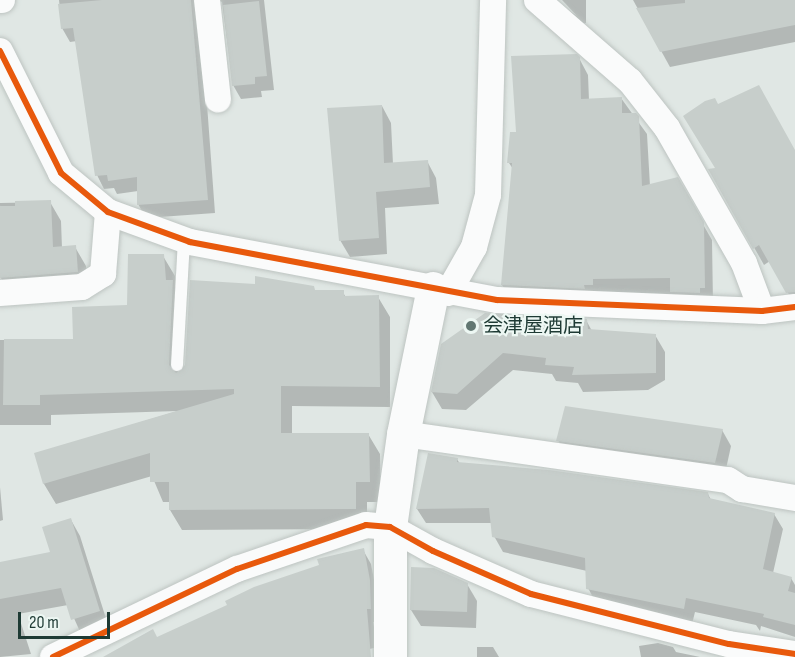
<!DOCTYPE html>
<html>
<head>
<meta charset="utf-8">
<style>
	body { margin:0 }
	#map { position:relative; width:795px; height:657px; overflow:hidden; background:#e0e7e4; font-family:"Sofia Sans Condensed","Noto Sans JP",sans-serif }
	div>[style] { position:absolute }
	.shadow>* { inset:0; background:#0003 }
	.building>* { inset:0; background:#c7cecb }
	.roads { filter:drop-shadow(0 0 2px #bdc4c1) drop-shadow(0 0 2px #bdc4c1) }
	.lane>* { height:12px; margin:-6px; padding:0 6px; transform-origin:6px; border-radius:6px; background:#fafbfb }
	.street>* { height:26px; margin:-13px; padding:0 13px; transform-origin:13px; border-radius:13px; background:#fafbfb }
	.secondary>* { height:33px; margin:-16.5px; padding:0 16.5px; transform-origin:16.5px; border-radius:16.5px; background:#fafbfb }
	.cycleway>* { height:6px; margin:-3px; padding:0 3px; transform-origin:3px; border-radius:3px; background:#e8590c }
	.dots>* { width:16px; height:16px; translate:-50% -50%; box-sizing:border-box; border:3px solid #edf7f3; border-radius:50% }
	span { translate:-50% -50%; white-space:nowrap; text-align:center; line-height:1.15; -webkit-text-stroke:4.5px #edf7f3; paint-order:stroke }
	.poi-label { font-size:20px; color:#1e3a34 }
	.left { translate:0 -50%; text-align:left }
	.scale { position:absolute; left:18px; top:612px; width:92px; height:27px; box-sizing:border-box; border:3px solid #1e3a34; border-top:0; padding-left:8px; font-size:18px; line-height:21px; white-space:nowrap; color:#1e3a34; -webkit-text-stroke:4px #edf7f3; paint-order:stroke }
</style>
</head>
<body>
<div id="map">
	<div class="shadow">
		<div style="clip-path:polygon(59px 0,211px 0,200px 9px,215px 213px,146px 218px,138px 204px,138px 191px,117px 194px,114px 188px,104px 189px,97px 175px,77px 41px,70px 42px,62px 28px)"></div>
		<div style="clip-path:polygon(217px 0,264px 0,274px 90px,261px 91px,262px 97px,241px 99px,233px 85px,222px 2px)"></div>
		<div style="clip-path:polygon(554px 0,577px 16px,562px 0,586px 0,586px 23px,581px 24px)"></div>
		<div style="clip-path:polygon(633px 0,795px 0,795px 42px,670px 67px)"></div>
		<div style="clip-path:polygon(579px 58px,588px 75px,589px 100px,621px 98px,647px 134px,650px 186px,677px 179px,712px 240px,713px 303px,681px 308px,672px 294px,512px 301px,502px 285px,513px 169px,509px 163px,517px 134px)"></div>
		<div style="clip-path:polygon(382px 106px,391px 123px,393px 164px,427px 161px,436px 178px,439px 204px,385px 208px,387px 254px,350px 257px,340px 240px)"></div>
		<div style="clip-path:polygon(718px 106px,795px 152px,795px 305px,770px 261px,764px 265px,710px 170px,716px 169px)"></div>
		<div style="clip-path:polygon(50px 202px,61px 221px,62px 248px,75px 247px,86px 266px,88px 291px,11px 297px,1px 278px,0 203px)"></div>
		<div style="clip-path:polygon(163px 256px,175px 276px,180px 371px,316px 292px,343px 292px,346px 298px,378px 297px,390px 317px,390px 407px,292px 406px,292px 434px,368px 434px,380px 454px,381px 502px,367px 502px,367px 529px,182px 530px,170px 510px,170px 502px,163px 502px,152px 476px,56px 504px,44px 484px,38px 453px,178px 411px,51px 415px,51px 425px,0 425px,0 340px,74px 340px,129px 307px)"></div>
		<div style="clip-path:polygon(586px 320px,592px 331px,655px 335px,665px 352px,665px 380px,648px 390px,583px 392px,578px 383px,556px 381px,552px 374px,513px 370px,466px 410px,442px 409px,432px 392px,442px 345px)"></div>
		<div style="clip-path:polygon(722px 430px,731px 446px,724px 478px,567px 456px,558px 440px)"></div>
		<div style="clip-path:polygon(457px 459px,460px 464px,708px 494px,711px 500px,774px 514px,783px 529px,773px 573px,791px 578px,795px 585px,795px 637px,761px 626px,760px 631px,756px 625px,695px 612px,692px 624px,596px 603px,588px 588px,587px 571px,503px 552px,494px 536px,492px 523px,426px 523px,417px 509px)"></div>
		<div style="clip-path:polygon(0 487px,3px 520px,0 521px)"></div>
		<div style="clip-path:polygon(71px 520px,80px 536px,109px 628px,82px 636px,68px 605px,18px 614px,31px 654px,0 657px,0 563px,52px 553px)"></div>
		<div style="clip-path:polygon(363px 550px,371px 564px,377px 595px,378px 622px,373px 622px,378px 647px,361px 651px,363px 657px,120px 657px)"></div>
		<div style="clip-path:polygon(467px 584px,477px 601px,476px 628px,421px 626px,411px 610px)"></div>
		<div style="clip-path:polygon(658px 643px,673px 647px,676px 652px,700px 657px,641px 657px,639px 646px)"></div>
		<div style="clip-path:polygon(477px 647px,493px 647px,499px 657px,477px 657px)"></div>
	</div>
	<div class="building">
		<div style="clip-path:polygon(102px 0,191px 0,208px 200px,137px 205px,137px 177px,108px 181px,107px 175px,95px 176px,73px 28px,61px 29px,58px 4px)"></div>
		<div style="clip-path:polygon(685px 0,795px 0,795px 25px,660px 52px,636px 8px,685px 3px)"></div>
		<div style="clip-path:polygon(259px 1px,267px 76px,255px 77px,255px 84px,232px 86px,223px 5px)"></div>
		<div style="clip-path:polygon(577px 54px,580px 57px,581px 99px,622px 97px,622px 113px,636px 113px,639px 116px,642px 186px,678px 177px,704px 222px,705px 288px,700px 288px,700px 293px,670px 292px,670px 278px,593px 279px,593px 285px,584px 285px,585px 289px,501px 285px,512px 163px,507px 163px,510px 132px,516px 132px,511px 56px)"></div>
		<div style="clip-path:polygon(759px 85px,795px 150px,795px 292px,786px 293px,759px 245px,753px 249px,708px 169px,715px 168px,683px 116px,705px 101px,715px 98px,718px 104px)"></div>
		<div style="clip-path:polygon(382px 105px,384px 163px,428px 160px,430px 187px,376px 192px,379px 238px,339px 241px,327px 108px)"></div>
		<div style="clip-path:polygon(51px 200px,53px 247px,76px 245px,78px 272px,0 278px,0 206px,15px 206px,15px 201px)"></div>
		<div style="clip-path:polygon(128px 254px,164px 254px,166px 280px,173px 280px,169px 365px,176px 373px,185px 365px,190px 280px,255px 284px,255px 276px,314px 286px,315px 290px,344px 290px,344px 296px,379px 295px,380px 387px,281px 386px,281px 433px,369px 433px,370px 482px,356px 482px,356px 509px,169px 510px,169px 482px,150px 482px,150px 453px,43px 484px,34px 453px,234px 394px,234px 389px,40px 395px,40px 405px,3px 405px,4px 339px,73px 339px,72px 307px,127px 305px)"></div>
		<div style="clip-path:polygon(485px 313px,587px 319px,588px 329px,656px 334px,656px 373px,572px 375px,574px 367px,545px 365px,546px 358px,503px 353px,457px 394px,431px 392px,441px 344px)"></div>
		<div style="clip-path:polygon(565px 406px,723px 429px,715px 463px,556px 441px)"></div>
		<div style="clip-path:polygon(428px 453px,458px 458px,457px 462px,549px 470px,708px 492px,709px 498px,775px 513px,763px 569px,792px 577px,788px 591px,795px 593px,795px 625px,763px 617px,764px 614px,686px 598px,684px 609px,586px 589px,585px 558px,492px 537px,489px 508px,416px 509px)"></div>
		<div style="clip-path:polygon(71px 518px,100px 611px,71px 620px,61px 588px,0 599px,0 562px,50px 552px,42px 527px)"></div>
		<div style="clip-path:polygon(364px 548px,370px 580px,371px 609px,367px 609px,371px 657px,103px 657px,153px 629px,157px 637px,227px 605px,225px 601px,254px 587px,319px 565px,317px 559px)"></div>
		<div style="clip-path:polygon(411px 567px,434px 568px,468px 583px,467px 612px,410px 610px)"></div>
	</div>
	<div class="roads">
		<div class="lane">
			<div style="left:177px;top:365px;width:125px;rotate:-86.8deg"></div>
		</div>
		<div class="street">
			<div style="left:0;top:0;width:2px"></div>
			<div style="left:207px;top:0;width:100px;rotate:83.7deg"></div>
			<div style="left:537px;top:0;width:123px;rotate:41.1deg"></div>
			<div style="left:630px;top:81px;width:60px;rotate:51.8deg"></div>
			<div style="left:667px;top:128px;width:155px;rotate:60.3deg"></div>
			<div style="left:744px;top:263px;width:51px;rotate:69.4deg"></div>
			<div style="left:0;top:51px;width:136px;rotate:63.4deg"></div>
			<div style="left:61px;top:173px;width:61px;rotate:39.7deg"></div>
			<div style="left:108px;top:212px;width:87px;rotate:20.1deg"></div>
			<div style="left:190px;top:242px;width:312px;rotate:10.7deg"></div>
			<div style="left:497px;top:300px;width:265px;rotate:2.4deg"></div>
			<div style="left:762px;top:311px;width:33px;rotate:-7deg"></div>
			<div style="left:0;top:293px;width:82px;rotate:-4.2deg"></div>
			<div style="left:82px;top:287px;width:25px;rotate:-32deg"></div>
			<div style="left:103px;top:274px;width:62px;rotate:-85.4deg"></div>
			<div style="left:448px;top:293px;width:53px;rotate:-60.5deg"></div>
			<div style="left:474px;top:247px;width:54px;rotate:-74.9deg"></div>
			<div style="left:488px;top:195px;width:195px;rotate:-88.5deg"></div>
			<div style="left:403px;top:434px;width:328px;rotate:8.1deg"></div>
			<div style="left:728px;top:480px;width:17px;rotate:33deg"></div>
			<div style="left:742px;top:489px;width:54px;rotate:9.6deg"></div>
			<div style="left:53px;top:657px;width:204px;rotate:-25.6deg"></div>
			<div style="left:237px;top:569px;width:136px;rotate:-18.8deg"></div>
			<div style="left:366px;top:525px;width:24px;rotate:5deg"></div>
			<div style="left:390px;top:527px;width:49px;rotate:29.2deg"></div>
			<div style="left:433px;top:551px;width:107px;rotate:23.7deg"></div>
			<div style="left:531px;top:594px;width:204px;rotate:14.2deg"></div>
			<div style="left:729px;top:644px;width:67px;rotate:8.6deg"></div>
		</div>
		<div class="secondary">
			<div style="left:390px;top:657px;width:130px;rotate:-90deg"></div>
			<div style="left:390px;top:527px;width:94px;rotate:-82deg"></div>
			<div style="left:403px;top:434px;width:149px;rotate:-78.4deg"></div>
		</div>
	</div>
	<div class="cycleway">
		<div style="left:0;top:51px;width:136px;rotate:63.4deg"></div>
		<div style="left:61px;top:173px;width:61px;rotate:39.7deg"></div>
		<div style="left:108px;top:212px;width:87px;rotate:20.1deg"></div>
		<div style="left:190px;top:242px;width:312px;rotate:10.7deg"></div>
		<div style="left:497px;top:300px;width:265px;rotate:2.4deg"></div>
		<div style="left:762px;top:311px;width:33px;rotate:-7deg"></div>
		<div style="left:53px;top:657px;width:204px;rotate:-25.6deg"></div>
		<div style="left:237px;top:569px;width:136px;rotate:-18.8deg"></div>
		<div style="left:366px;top:525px;width:24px;rotate:5deg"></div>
		<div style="left:390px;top:527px;width:49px;rotate:29.2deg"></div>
		<div style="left:433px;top:551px;width:107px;rotate:23.7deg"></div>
		<div style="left:531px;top:594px;width:204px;rotate:14.2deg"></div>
		<div style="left:729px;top:644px;width:67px;rotate:8.6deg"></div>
	</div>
	<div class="dots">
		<div style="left:471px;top:326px;background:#627772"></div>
	</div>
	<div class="poi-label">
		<span class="left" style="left:483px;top:326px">会津屋酒店</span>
	</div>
	<div class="scale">20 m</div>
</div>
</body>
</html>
